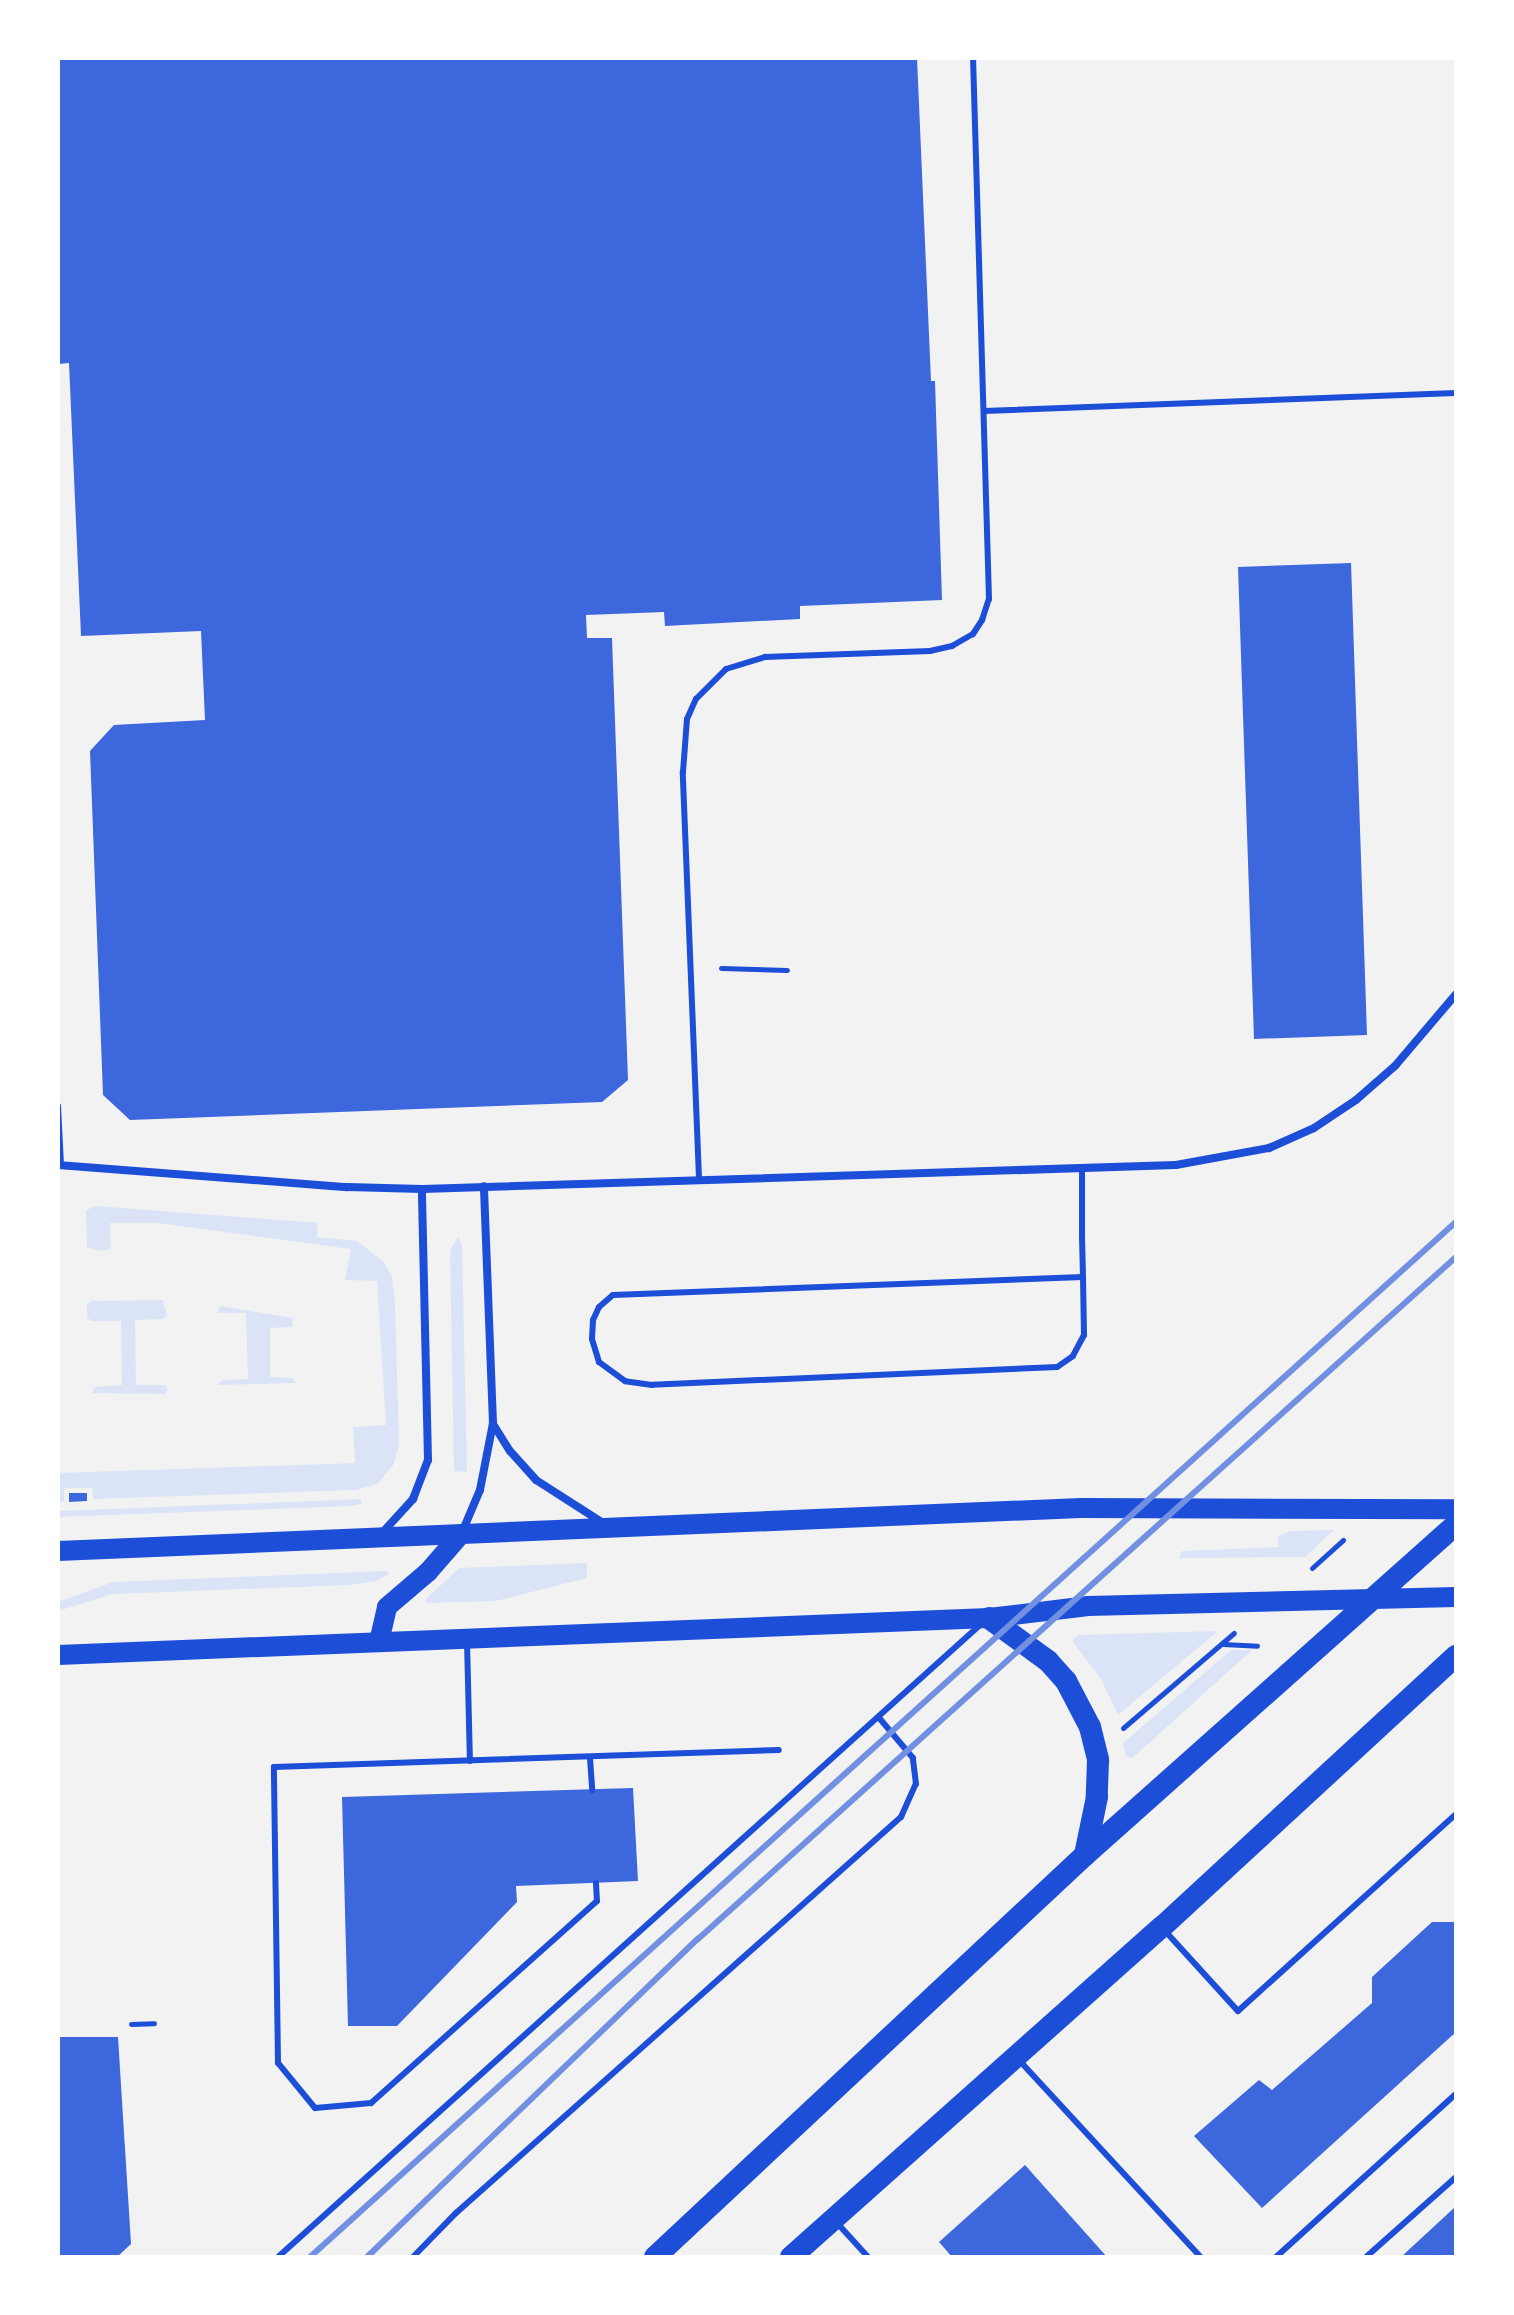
<!DOCTYPE html>
<html>
<head>
<meta charset="utf-8">
<style>
	body { margin:0 }
	#map { position:relative; width:1514px; height:2315px; overflow:hidden; background:#f2f2f2; font-family:"Noto Serif",serif }
	div>[style] { position:absolute }
	.green>* { inset:0; background:#dbe4f7 }
	.building>* { inset:0; background:#3d67dc }
	.path>* { height:5px; margin:-2.5px; padding:0 2.5px; transform-origin:2.5px; border-radius:2.5px; background:#1d4ed8 }
	.service>* { height:6px; margin:-3px; padding:0 3px; transform-origin:3px; border-radius:3px; background:#1d4ed8 }
	.minor>* { height:8px; margin:-4px; padding:0 4px; transform-origin:4px; border-radius:4px; background:#1d4ed8 }
	.primary>* { height:20px; margin:-10px; padding:0 10px; transform-origin:10px; border-radius:10px; background:#1d4ed8 }
	.trunk>* { height:22px; margin:-11px; padding:0 11px; transform-origin:11px; border-radius:11px; background:#1d4ed8 }
	.rail>* { height:6px; margin:-3px; padding:0 3px; transform-origin:3px; border-radius:3px; background:#7290e2 }
	span { translate:-50% -50%; white-space:nowrap; text-align:center; line-height:1.15; -webkit-text-stroke:8px #fff; paint-order:stroke }
	.frame { position:absolute; inset:0; border:60px solid #fff; pointer-events:none }
</style>
</head>
<body>
<div id="map">
	<div class="green">
		<div style="clip-path:polygon(96px 1206px,318px 1223px,317px 1237px,357px 1241px,384px 1262px,392px 1277px,395px 1303px,399px 1444px,394px 1464px,384px 1476px,377px 1484px,356px 1490px,93px 1499px,92px 1488px,64px 1488px,64px 1501px,58px 1502px,58px 1473px,355px 1463px,353px 1427px,386px 1425px,377px 1281px,345px 1280px,351px 1249px,158px 1223px,110px 1223px,111px 1249px,98px 1251px,87px 1247px,86px 1210px)"></div>
		<div style="clip-path:polygon(458px 1236px,462px 1244px,467px 1472px,454px 1471px,450px 1251px)"></div>
		<div style="clip-path:polygon(163px 1300px,167px 1316px,163px 1319px,135px 1320px,136px 1385px,165px 1385px,168px 1390px,165px 1394px,92px 1393px,95px 1387px,122px 1385px,121px 1321px,92px 1321px,87px 1318px,87px 1304px,91px 1301px)"></div>
		<div style="clip-path:polygon(220px 1306px,293px 1318px,292px 1327px,270px 1328px,270px 1377px,293px 1378px,296px 1383px,218px 1385px,222px 1380px,248px 1379px,246px 1313px,217px 1313px)"></div>
		<div style="clip-path:polygon(361px 1499px,361px 1504px,351px 1506px,58px 1517px,58px 1511px)"></div>
		<div style="clip-path:polygon(1334px 1530px,1305px 1557px,1179px 1558px,1182px 1551px,1278px 1547px,1278px 1536px,1291px 1531px)"></div>
		<div style="clip-path:polygon(587px 1563px,587px 1578px,496px 1601px,427px 1603px,425px 1600px,459px 1568px)"></div>
		<div style="clip-path:polygon(387px 1571px,389px 1574px,376px 1581px,351px 1585px,113px 1594px,58px 1611px,58px 1602px,113px 1582px)"></div>
		<div style="clip-path:polygon(1218px 1631px,1118px 1715px,1101px 1679px,1072px 1641px,1078px 1635px)"></div>
		<div style="clip-path:polygon(1231px 1650px,1252px 1650px,1137px 1754px,1131px 1758px,1126px 1756px,1123px 1743px)"></div>
	</div>
	<div class="building">
		<div style="clip-path:polygon(58px 58px,917px 58px,931px 381px,935px 381px,942px 600px,800px 606px,800px 619px,665px 626px,664px 612px,586px 615px,587px 638px,612px 638px,628px 1080px,602px 1102px,130px 1120px,103px 1095px,90px 751px,114px 725px,205px 720px,201px 631px,81px 636px,69px 363px,58px 364px)"></div>
		<div style="clip-path:polygon(1351px 563px,1367px 1035px,1254px 1039px,1238px 567px)"></div>
		<div style="clip-path:polygon(69px 1493px,87px 1493px,87px 1501px,69px 1502px)"></div>
		<div style="clip-path:polygon(633px 1788px,638px 1881px,516px 1886px,517px 1902px,397px 2026px,348px 2026px,342px 1797px)"></div>
		<div style="clip-path:polygon(1432px 1922px,1456px 1922px,1456px 2032px,1262px 2208px,1194px 2136px,1259px 2080px,1272px 2090px,1372px 2003px,1372px 1977px)"></div>
		<div style="clip-path:polygon(58px 2037px,118px 2037px,131px 2244px,117px 2257px,58px 2257px)"></div>
		<div style="clip-path:polygon(1025px 2165px,1107px 2257px,952px 2257px,939px 2242px)"></div>
		<div style="clip-path:polygon(1454px 2208px,1456px 2257px,1401px 2257px)"></div>
	</div>
	<div class="path">
		<div style="left:721px;top:968px;width:66px;rotate:1.7deg"></div>
		<div style="left:1312px;top:1568px;width:42px;rotate:-42.1deg"></div>
		<div style="left:1223px;top:1644px;width:34px;rotate:3deg"></div>
		<div style="left:1123px;top:1728px;width:146px;rotate:-40.6deg"></div>
		<div style="left:131px;top:2024px;width:23px;rotate:-2deg"></div>
	</div>
	<div class="service">
		<div style="left:984px;top:411px;width:472px;rotate:-2.2deg"></div>
		<div style="left:58px;top:1106px;width:59px;rotate:87.1deg"></div>
		<div style="left:1082px;top:1169px;width:67px;rotate:90deg"></div>
		<div style="left:1082px;top:1236px;width:41px;rotate:88.6deg"></div>
		<div style="left:1083px;top:1277px;width:58px;rotate:89deg"></div>
		<div style="left:1084px;top:1335px;width:24px;rotate:118deg"></div>
		<div style="left:1073px;top:1356px;width:19px;rotate:145deg"></div>
		<div style="left:1057px;top:1367px;width:405px;rotate:177.5deg"></div>
		<div style="left:652px;top:1385px;width:27px;rotate:-172deg"></div>
		<div style="left:625px;top:1381px;width:32px;rotate:-144deg"></div>
		<div style="left:599px;top:1362px;width:24px;rotate:-107deg"></div>
		<div style="left:592px;top:1339px;width:19px;rotate:-87deg"></div>
		<div style="left:593px;top:1320px;width:14px;rotate:-65deg"></div>
		<div style="left:599px;top:1307px;width:18px;rotate:-41deg"></div>
		<div style="left:613px;top:1295px;width:470px;rotate:-2.2deg"></div>
		<div style="left:699px;top:1178px;width:406px;rotate:-92.3deg"></div>
		<div style="left:683px;top:772px;width:53px;rotate:-85.7deg"></div>
		<div style="left:687px;top:719px;width:22px;rotate:-66deg"></div>
		<div style="left:696px;top:699px;width:42px;rotate:-45deg"></div>
		<div style="left:726px;top:669px;width:41px;rotate:-17.1deg"></div>
		<div style="left:765px;top:657px;width:165px;rotate:-2.1deg"></div>
		<div style="left:930px;top:651px;width:23px;rotate:-13deg"></div>
		<div style="left:952px;top:646px;width:24px;rotate:-30deg"></div>
		<div style="left:973px;top:634px;width:17px;rotate:-57deg"></div>
		<div style="left:982px;top:620px;width:22px;rotate:-72deg"></div>
		<div style="left:989px;top:599px;width:541px;rotate:-91.69deg"></div>
		<div style="left:467px;top:1641px;width:120px;rotate:88.6deg"></div>
		<div style="left:590px;top:1758px;width:32px;rotate:86deg"></div>
		<div style="left:596px;top:1883px;width:18px;rotate:87deg"></div>
		<div style="left:597px;top:1901px;width:303px;rotate:138.2deg"></div>
		<div style="left:371px;top:2103px;width:56px;rotate:174.9deg"></div>
		<div style="left:315px;top:2108px;width:58px;rotate:-129.4deg"></div>
		<div style="left:278px;top:2063px;width:296px;rotate:-90.8deg"></div>
		<div style="left:274px;top:1767px;width:505px;rotate:-1.93deg"></div>
		<div style="left:1166px;top:1932px;width:107px;rotate:47.7deg"></div>
		<div style="left:1238px;top:2011px;width:294px;rotate:-42.1deg"></div>
		<div style="left:1018px;top:2059px;width:270px;rotate:47.3deg"></div>
		<div style="left:838px;top:2224px;width:45px;rotate:47.7deg"></div>
		<div style="left:278px;top:2257px;width:945px;rotate:-42deg"></div>
		<div style="left:413px;top:2257px;width:62px;rotate:-45.7deg"></div>
		<div style="left:456px;top:2213px;width:596px;rotate:-41.67deg"></div>
		<div style="left:901px;top:1817px;width:36px;rotate:-66deg"></div>
		<div style="left:916px;top:1784px;width:26px;rotate:-97deg"></div>
		<div style="left:913px;top:1758px;width:51px;rotate:-130.2deg"></div>
		<div style="left:1276px;top:2257px;width:243px;rotate:-42.2deg"></div>
		<div style="left:1366px;top:2257px;width:120px;rotate:-41.6deg"></div>
	</div>
	<div class="minor">
		<div style="left:58px;top:1165px;width:290px;rotate:4.4deg"></div>
		<div style="left:347px;top:1187px;width:75px;rotate:1.5deg"></div>
		<div style="left:422px;top:1189px;width:754px;rotate:-1.82deg"></div>
		<div style="left:1176px;top:1165px;width:95px;rotate:-10.4deg"></div>
		<div style="left:1269px;top:1148px;width:49px;rotate:-24deg"></div>
		<div style="left:1314px;top:1128px;width:50px;rotate:-33.7deg"></div>
		<div style="left:1356px;top:1100px;width:52px;rotate:-41.1deg"></div>
		<div style="left:1395px;top:1066px;width:94px;rotate:-49.7deg"></div>
		<div style="left:493px;top:1424px;width:32px;rotate:58deg"></div>
		<div style="left:510px;top:1451px;width:39px;rotate:48deg"></div>
		<div style="left:536px;top:1480px;width:80px;rotate:32.7deg"></div>
		<div style="left:463px;top:1530px;width:43px;rotate:-67deg"></div>
		<div style="left:480px;top:1490px;width:68px;rotate:-79deg"></div>
		<div style="left:493px;top:1423px;width:237px;rotate:-92.2deg"></div>
		<div style="left:383px;top:1532px;width:45px;rotate:-47.7deg"></div>
		<div style="left:413px;top:1499px;width:42px;rotate:-69deg"></div>
		<div style="left:428px;top:1460px;width:271px;rotate:-91.3deg"></div>
	</div>
	<div class="primary">
		<div style="left:58px;top:1551px;width:1024px;rotate:-2.41deg"></div>
		<div style="left:1081px;top:1508px;width:375px;rotate:0.2deg"></div>
		<div style="left:379px;top:1642px;width:36px;rotate:-77deg"></div>
		<div style="left:387px;top:1607px;width:54px;rotate:-40.5deg"></div>
		<div style="left:428px;top:1572px;width:50px;rotate:-49deg"></div>
		<div style="left:58px;top:1655px;width:932px;rotate:-2.28deg"></div>
		<div style="left:989px;top:1618px;width:100px;rotate:-6.9deg"></div>
		<div style="left:1088px;top:1606px;width:368px;rotate:-1.4deg"></div>
	</div>
	<div class="trunk">
		<div style="left:989px;top:1618px;width:73px;rotate:36.1deg"></div>
		<div style="left:1048px;top:1661px;width:27px;rotate:48deg"></div>
		<div style="left:1066px;top:1681px;width:52px;rotate:62.4deg"></div>
		<div style="left:1090px;top:1727px;width:34px;rotate:76deg"></div>
		<div style="left:1098px;top:1760px;width:37px;rotate:92deg"></div>
		<div style="left:1097px;top:1797px;width:59px;rotate:101.7deg"></div>
		<div style="left:655px;top:2257px;width:589px;rotate:-43.07deg"></div>
		<div style="left:1085px;top:1855px;width:497px;rotate:-41.7deg"></div>
		<div style="left:791px;top:2257px;width:497px;rotate:-41.7deg"></div>
		<div style="left:1162px;top:1927px;width:400px;rotate:-42.7deg"></div>
	</div>
	<div class="rail">
		<div style="left:310px;top:2257px;width:1544px;rotate:-42.09deg"></div>
		<div style="left:367px;top:2257px;width:459px;rotate:-43.9deg"></div>
		<div style="left:698px;top:1939px;width:1020px;rotate:-41.98deg"></div>
	</div>
	<div class="frame"></div>
</div>
</body>
</html>
